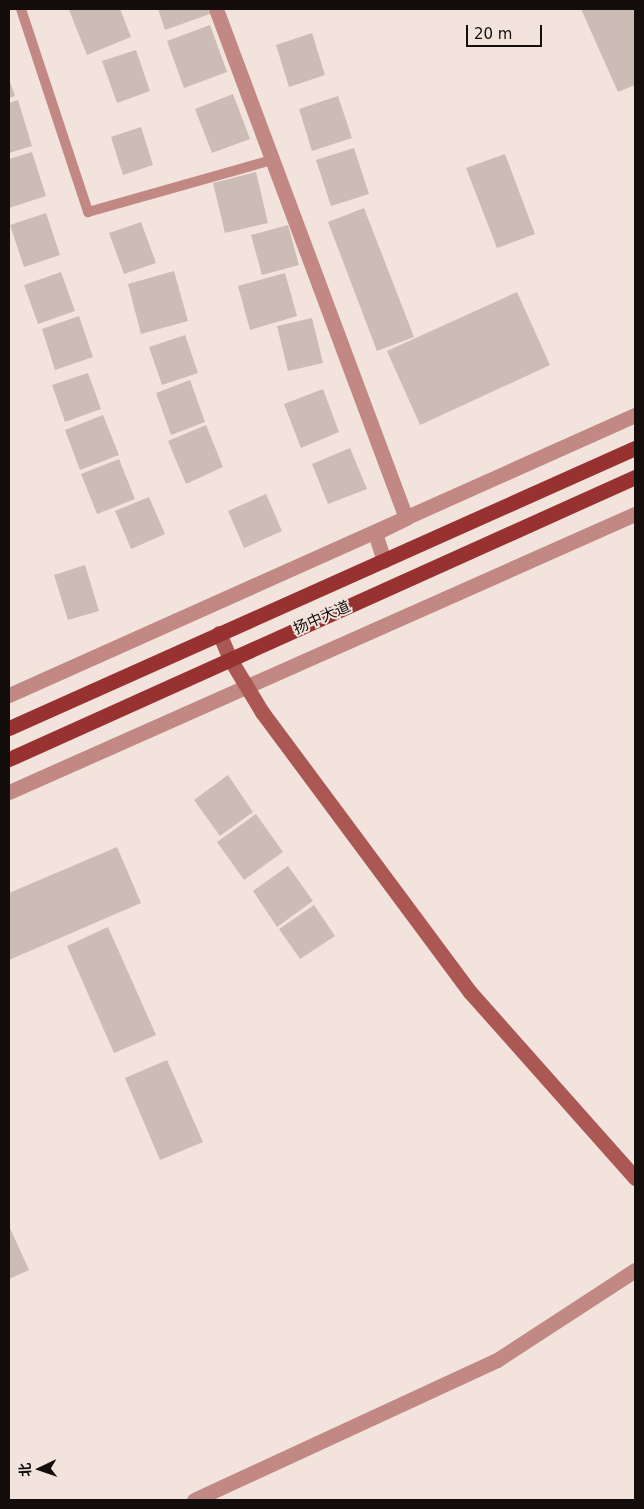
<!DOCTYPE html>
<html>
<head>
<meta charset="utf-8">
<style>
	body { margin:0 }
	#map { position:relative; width:644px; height:1509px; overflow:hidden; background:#f2e3dd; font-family:"DejaVu Sans","Noto Sans SC",sans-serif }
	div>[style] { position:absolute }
	.building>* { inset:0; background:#cbbdb6 }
	.lane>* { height:10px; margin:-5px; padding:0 5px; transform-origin:5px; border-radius:5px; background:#c28883 }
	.street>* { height:15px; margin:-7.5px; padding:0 7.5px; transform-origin:7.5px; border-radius:7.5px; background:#c28883 }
	.secondary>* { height:15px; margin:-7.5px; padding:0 7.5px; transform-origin:7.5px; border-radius:7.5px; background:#ab5854 }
	.primary>* { height:15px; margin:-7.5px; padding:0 7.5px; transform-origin:7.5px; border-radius:7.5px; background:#983231 }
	span { translate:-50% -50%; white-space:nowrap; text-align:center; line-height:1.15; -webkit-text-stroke:4px #f2e3dd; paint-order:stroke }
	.street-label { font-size:15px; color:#130e0c }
	.frame { position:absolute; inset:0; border:10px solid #130e0c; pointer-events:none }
	.north { position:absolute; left:15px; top:1444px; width:50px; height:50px; -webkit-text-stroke:4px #f2e3dd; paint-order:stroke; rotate:267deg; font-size:14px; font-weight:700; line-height:20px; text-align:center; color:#130e0c }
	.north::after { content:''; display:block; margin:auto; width:18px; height:22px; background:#130e0c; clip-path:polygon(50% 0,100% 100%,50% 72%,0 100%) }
	.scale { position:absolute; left:466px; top:25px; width:76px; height:22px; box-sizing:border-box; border:2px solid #130e0c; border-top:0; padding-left:6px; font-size:15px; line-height:18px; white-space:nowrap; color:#130e0c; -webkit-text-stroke:4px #f2e3dd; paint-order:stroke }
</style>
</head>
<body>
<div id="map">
	<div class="building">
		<div style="clip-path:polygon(73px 9px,120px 9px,131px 37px,87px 55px,69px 10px)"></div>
		<div style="clip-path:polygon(158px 9px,208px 9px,210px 14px,165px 30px)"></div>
		<div style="clip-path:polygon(581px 9px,635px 9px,635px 85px,618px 92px)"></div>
		<div style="clip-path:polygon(210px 25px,227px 72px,184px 88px,167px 41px)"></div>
		<div style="clip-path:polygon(312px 33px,325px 75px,289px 87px,276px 45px)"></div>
		<div style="clip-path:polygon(136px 50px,150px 91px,117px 103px,102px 61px)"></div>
		<div style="clip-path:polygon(9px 79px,15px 96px,9px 98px)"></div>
		<div style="clip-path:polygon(233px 94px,250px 139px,212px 153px,195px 109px)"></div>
		<div style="clip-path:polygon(338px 96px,352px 138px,312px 151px,299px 109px)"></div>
		<div style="clip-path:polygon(18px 100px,32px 146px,9px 153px,9px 103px)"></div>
		<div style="clip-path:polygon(141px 127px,153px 165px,123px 175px,111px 137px)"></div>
		<div style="clip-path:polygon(354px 148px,369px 194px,331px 206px,316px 160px)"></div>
		<div style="clip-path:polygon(32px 152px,46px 196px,9px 208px,9px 159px)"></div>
		<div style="clip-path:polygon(505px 154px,535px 234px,497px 248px,466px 168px)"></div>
		<div style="clip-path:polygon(256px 172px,268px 223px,225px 233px,213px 183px)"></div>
		<div style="clip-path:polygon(364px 208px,414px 337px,377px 351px,328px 222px)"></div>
		<div style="clip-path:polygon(46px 213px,60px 255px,24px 267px,10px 225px)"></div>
		<div style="clip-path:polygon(141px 222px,156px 263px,124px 274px,109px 233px)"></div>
		<div style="clip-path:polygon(288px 225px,299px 265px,262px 275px,251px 235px)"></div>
		<div style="clip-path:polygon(174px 271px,188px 321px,141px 334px,128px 284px)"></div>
		<div style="clip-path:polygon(61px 272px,75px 311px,38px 324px,24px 285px)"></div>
		<div style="clip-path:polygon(285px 273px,297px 316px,250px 330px,238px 286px)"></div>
		<div style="clip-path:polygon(517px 292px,550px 365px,420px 425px,387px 351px)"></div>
		<div style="clip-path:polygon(79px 316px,93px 357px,55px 370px,42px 329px)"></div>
		<div style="clip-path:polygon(312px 318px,323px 363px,288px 371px,277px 326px)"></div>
		<div style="clip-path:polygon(185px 335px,198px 373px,162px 385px,149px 347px)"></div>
		<div style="clip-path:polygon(88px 373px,101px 409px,65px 422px,52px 385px)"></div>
		<div style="clip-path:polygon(190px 380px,205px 422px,171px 435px,156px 393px)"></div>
		<div style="clip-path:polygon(323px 389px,339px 432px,301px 448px,284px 404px)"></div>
		<div style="clip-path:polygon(103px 415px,119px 455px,80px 470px,65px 430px)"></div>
		<div style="clip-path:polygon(206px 425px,223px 467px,186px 484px,168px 441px)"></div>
		<div style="clip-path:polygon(350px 448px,367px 489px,328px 504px,312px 464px)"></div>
		<div style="clip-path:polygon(119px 459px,135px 499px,97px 514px,81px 474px)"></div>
		<div style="clip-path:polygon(266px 494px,282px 531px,244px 548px,228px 511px)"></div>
		<div style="clip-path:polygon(149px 497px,165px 534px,131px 549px,115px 511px)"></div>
		<div style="clip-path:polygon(85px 565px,99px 611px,68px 620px,54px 575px)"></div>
		<div style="clip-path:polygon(228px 775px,253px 812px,220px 836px,194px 800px)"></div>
		<div style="clip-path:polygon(256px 814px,283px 852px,244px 880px,217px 842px)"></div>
		<div style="clip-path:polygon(117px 847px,141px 903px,9px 960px,9px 893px)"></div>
		<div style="clip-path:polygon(288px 866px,313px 901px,277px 927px,253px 891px)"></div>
		<div style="clip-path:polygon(314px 905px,335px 936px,300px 959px,279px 929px)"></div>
		<div style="clip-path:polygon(108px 927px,156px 1035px,114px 1053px,67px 946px)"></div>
		<div style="clip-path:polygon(167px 1060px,203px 1142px,160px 1160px,125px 1078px)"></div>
		<div style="clip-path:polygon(9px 1226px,29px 1270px,9px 1279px)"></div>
	</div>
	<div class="lane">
		<div style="left:21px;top:9px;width:214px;rotate:71.7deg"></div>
		<div style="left:88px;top:212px;width:191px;rotate:-15.8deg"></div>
	</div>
	<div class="street">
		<div style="left:216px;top:9px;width:543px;rotate:69.53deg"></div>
		<div style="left:406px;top:518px;width:34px;rotate:154deg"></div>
		<div style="left:375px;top:533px;width:29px;rotate:72deg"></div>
		<div style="left:9px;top:695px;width:686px;rotate:-24.1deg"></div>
		<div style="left:9px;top:792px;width:685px;rotate:-23.95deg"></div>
		<div style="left:194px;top:1500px;width:334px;rotate:-24.8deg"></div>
		<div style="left:497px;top:1360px;width:165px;rotate:-33.1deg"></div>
	</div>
	<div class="secondary">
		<div style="left:219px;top:633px;width:28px;rotate:67deg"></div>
		<div style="left:230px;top:659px;width:62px;rotate:58.9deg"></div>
		<div style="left:262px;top:712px;width:349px;rotate:53.4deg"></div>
		<div style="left:470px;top:992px;width:249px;rotate:48.4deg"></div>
	</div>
	<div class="primary">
		<div style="left:9px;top:728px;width:686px;rotate:-24.1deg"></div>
		<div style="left:9px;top:759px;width:687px;rotate:-24.25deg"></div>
	</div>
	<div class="street-label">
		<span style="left:322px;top:618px;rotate:-24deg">扬中大道</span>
	</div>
	<div class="frame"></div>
	<div class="north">北</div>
	<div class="scale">20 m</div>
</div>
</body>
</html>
